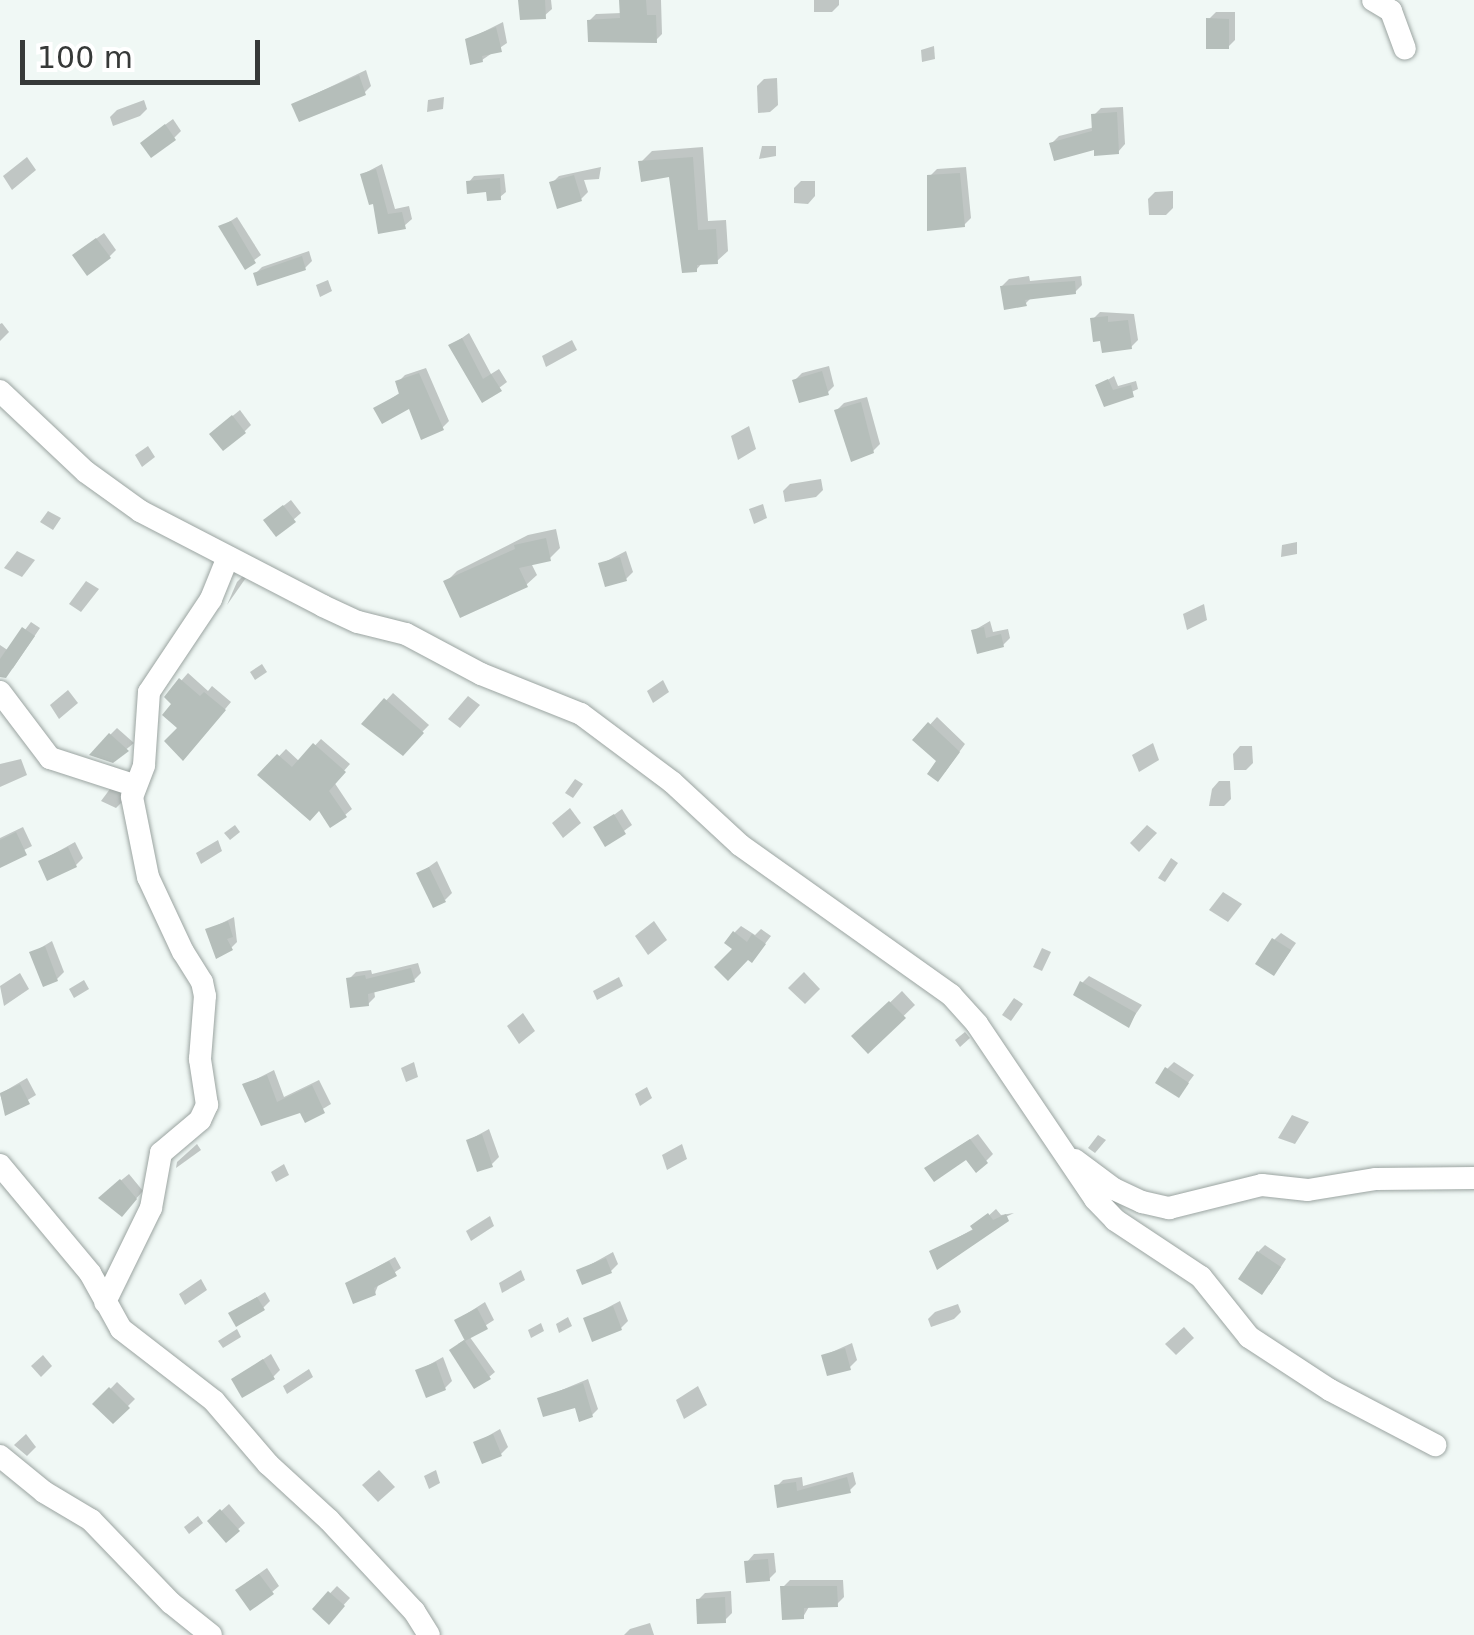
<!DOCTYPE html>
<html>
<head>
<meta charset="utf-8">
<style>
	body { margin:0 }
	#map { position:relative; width:1474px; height:1635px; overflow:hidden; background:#f0f8f5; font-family:"DejaVu Sans",sans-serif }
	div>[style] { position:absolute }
	.shadow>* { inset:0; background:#0003 }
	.building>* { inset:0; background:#b5beba }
	.roads { filter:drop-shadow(0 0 2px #9ba4a1) drop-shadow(0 0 2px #9ba4a1) }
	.minor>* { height:22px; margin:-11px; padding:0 11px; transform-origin:11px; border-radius:11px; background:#fff }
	span { translate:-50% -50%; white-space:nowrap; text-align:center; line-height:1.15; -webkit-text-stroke:9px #fff; paint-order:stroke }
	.scale { position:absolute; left:20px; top:40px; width:240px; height:45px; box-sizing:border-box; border:5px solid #363938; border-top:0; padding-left:12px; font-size:30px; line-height:35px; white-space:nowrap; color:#363938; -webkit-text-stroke:8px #fff; paint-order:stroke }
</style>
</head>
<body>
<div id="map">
	<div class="shadow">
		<div style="clip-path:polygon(521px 0,551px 0,552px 9px,544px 16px)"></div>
		<div style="clip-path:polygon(621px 0,661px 0,662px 34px,656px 40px,589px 21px,596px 14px,622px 13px)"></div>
		<div style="clip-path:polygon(814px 0,839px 0,839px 5px,832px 12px,814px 12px)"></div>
		<div style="clip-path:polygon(1216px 12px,1235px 12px,1235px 40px,1228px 47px,1209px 19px)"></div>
		<div style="clip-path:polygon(503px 22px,507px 43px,482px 60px,467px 40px)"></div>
		<div style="clip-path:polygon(934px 46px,935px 59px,922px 62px,921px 50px)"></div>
		<div style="clip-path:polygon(366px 70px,371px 86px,364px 93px,294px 104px)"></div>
		<div style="clip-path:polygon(777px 78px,778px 105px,770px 112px,758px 113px,757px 86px,764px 79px)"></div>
		<div style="clip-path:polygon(444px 97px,443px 109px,427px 112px,428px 100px)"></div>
		<div style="clip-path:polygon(144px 100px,147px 109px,140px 116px,113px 126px,110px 117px,117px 110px)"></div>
		<div style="clip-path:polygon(1123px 107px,1125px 144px,1118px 152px,1052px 143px,1059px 136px,1095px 127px,1094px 115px,1101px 108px)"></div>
		<div style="clip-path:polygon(173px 119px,181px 131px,174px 138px,150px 136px)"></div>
		<div style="clip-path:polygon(762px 146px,776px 146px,776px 156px,759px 159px)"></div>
		<div style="clip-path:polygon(703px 147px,708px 221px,726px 220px,728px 251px,717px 261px,703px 262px,696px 270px,671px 174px,641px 162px,652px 151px)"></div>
		<div style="clip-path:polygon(27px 157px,36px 170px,12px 190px,3px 176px)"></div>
		<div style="clip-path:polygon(382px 164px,395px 209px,409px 206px,412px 219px,404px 226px,380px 231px,375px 201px,363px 174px)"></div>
		<div style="clip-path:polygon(601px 167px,599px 179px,584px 180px,588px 192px,581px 199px,552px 183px,559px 176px)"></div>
		<div style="clip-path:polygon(966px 167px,971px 218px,964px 225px,929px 228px,930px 176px,937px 169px)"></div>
		<div style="clip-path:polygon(504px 174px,506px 192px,500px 197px,469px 182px,474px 176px)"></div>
		<div style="clip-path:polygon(801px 181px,815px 181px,815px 196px,808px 204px,794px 203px,794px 188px)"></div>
		<div style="clip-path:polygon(1173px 191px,1173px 208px,1166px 215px,1149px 215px,1148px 199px,1155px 192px)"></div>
		<div style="clip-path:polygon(237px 217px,261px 255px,246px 266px,221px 227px)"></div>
		<div style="clip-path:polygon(104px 233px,116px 250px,109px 257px,82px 249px)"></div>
		<div style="clip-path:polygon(309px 251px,312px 261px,305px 268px,255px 274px,262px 267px)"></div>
		<div style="clip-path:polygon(1029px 276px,1030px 281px,1081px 276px,1082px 285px,1075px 292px,1033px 296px,1025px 304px,1002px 286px,1009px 279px)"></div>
		<div style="clip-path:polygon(328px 280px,332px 291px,320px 297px,316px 285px)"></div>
		<div style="clip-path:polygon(1100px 312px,1134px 314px,1138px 340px,1131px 347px,1093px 319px)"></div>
		<div style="clip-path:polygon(2px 323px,9px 332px,0 341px,0 324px)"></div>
		<div style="clip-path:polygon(469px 333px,491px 374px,499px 369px,507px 382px,483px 400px,452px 345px)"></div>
		<div style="clip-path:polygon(572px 340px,577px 350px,546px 367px,542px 356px)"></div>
		<div style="clip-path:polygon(829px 366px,834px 386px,827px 393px,795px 380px,802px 373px)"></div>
		<div style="clip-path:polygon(426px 368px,449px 421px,442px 428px,410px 406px,376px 409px,401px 392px,398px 382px,405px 375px)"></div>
		<div style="clip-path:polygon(1114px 376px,1118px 386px,1136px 381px,1138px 389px,1105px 404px,1098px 386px)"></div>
		<div style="clip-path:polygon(867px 397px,880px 444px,873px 451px,837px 410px,844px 403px)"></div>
		<div style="clip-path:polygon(240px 410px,251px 425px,244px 432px,219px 427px)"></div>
		<div style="clip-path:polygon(749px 426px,756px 449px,738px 460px,731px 436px)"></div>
		<div style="clip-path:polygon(148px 446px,155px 457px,142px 467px,135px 455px)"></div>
		<div style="clip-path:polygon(821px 479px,823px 490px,816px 497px,785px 502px,783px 491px,790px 484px)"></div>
		<div style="clip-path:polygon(291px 500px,301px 513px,277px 534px,273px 514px)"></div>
		<div style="clip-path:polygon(763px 504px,767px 518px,754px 524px,749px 509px)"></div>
		<div style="clip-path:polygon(48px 511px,61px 518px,53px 530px,40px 522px)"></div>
		<div style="clip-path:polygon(556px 529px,560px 548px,549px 559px,531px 563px,537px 575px,526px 585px,446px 582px,457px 571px,528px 535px)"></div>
		<div style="clip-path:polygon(1297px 542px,1297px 554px,1281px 557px,1282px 545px)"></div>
		<div style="clip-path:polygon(17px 551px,35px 560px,22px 577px,4px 568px)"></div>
		<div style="clip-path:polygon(626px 551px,633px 572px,626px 579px,601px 564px)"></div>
		<div style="clip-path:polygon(248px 571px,250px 572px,227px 605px,237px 582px)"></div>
		<div style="clip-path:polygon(86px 581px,99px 589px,81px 612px,69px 604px)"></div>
		<div style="clip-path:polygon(1204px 604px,1207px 620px,1187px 630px,1183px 614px)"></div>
		<div style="clip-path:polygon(990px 621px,993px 632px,1008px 629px,1010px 638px,1003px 645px,978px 651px,973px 631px)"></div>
		<div style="clip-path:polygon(31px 622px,40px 628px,13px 668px,0 676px,0 645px,9px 651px)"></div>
		<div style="clip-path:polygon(262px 664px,267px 672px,255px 680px,250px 672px)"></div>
		<div style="clip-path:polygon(188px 673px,208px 691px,212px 686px,231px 702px,190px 751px,174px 704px,167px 697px)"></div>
		<div style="clip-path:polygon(663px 680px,669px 692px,653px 703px,647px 691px)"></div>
		<div style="clip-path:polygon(68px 690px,78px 703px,59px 719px,50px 705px)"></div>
		<div style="clip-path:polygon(393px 693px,429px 725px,402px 753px,365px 724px)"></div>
		<div style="clip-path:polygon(468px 696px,480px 705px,460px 728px,448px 719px)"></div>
		<div style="clip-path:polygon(937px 717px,965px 744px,945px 772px,940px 760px,916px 740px)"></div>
		<div style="clip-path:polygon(117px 728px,134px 743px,113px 760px,110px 735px)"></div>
		<div style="clip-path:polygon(321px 739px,350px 764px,334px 782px,352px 809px,345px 815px,320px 807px,261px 775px,286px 749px,300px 762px)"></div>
		<div style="clip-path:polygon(1153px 743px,1159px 760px,1139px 772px,1132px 755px)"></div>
		<div style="clip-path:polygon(1240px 746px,1252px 746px,1253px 763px,1246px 770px,1234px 770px,1233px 754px)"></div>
		<div style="clip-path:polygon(21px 759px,27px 775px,0 787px,0 764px)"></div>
		<div style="clip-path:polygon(575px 779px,583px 784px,573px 798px,565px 793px)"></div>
		<div style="clip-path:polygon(1219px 781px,1230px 781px,1231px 799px,1224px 806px,1209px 806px,1212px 789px)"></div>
		<div style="clip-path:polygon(113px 785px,124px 789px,123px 801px,116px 808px,101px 801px)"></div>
		<div style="clip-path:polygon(570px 808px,581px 823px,563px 838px,552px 823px)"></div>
		<div style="clip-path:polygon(622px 809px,632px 825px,606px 844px,596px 828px)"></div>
		<div style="clip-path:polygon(235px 825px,240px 832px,230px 840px,224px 833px)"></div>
		<div style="clip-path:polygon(1147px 825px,1157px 833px,1139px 852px,1130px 843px)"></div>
		<div style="clip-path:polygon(23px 827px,32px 846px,0 862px,0 838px)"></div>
		<div style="clip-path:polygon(218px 840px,222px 851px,201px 864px,196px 853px)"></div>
		<div style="clip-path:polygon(75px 842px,83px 858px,76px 865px,41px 861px)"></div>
		<div style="clip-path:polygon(1171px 858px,1178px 863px,1165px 882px,1158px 878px)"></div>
		<div style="clip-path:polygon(437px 861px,452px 893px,445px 900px,419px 874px)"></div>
		<div style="clip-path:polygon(1223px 892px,1242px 904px,1228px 922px,1209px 910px)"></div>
		<div style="clip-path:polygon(234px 917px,237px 942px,231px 948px,208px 930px)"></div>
		<div style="clip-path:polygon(654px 921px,667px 940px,648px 955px,635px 936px)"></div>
		<div style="clip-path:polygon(741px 926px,755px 935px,761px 929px,771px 936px,758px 953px,748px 957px,736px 948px,735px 932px)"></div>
		<div style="clip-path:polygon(1281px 933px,1296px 943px,1280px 966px,1274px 940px)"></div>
		<div style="clip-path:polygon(52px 941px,64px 972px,57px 979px,32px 953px)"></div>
		<div style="clip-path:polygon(1042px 948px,1051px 952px,1042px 971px,1033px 967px)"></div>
		<div style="clip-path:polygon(418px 963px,421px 973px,414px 980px,374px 990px,375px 997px,368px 1004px,349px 979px,356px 972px,371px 970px,372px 974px)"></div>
		<div style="clip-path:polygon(804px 972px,820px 989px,805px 1004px,788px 988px)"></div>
		<div style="clip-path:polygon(20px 973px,29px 989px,4px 1006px,0 986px)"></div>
		<div style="clip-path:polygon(1089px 976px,1142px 1005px,1128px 1025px,1082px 983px)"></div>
		<div style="clip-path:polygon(619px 977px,623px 986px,597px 1000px,593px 991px)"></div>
		<div style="clip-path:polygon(84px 980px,89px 989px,74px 998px,69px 989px)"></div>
		<div style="clip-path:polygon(902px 991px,915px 1005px,868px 1050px,855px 1036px)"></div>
		<div style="clip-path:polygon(1014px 998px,1023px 1004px,1011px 1021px,1002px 1015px)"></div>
		<div style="clip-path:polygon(523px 1013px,535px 1031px,519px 1044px,507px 1026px)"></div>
		<div style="clip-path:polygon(965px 1032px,970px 1038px,960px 1047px,955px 1040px)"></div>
		<div style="clip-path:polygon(414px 1062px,418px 1077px,406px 1082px,401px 1068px)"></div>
		<div style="clip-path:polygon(1174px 1062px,1194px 1075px,1179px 1095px,1167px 1069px)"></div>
		<div style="clip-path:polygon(274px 1070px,284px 1097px,319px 1080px,331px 1104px,306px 1119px,302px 1110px,262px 1123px,245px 1085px)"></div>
		<div style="clip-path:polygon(27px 1078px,36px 1095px,6px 1113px,0 1094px)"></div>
		<div style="clip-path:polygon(647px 1087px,652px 1098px,640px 1106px,635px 1094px)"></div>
		<div style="clip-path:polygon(1292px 1115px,1309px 1122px,1295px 1144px,1278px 1138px)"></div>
		<div style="clip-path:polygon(489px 1129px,499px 1157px,492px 1164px,469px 1140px)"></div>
		<div style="clip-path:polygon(978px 1134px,993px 1154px,986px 1161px,966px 1156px,927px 1168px)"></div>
		<div style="clip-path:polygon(1098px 1135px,1106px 1140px,1095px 1153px,1088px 1148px)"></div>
		<div style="clip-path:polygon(197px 1144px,201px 1150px,176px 1168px,177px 1162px)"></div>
		<div style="clip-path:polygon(682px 1144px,687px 1159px,667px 1170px,662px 1155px)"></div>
		<div style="clip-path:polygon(284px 1164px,289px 1175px,276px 1182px,271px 1172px)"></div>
		<div style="clip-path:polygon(129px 1174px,143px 1191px,122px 1214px,108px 1191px)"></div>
		<div style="clip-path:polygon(996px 1209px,1001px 1215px,1014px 1213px,932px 1252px,975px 1228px)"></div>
		<div style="clip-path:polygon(490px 1216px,494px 1226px,471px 1241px,466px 1231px)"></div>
		<div style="clip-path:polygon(1265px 1245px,1286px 1259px,1269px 1285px,1258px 1252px)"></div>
		<div style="clip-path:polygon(613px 1252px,618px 1264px,611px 1271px,579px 1271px)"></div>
		<div style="clip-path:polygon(395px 1257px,401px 1268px,379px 1283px,375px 1293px,348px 1283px)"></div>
		<div style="clip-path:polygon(521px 1270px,525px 1280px,502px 1293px,499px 1283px)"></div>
		<div style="clip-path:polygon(201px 1279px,207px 1290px,185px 1305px,179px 1294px)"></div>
		<div style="clip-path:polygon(265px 1292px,270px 1301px,263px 1308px,231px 1314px)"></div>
		<div style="clip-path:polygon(620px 1301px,628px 1321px,621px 1328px,586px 1319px)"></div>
		<div style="clip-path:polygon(485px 1302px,494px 1320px,469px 1336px,495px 1372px,489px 1377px,458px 1344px,466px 1339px,457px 1320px)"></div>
		<div style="clip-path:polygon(958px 1304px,961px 1312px,954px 1319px,931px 1327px,928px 1319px,935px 1312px)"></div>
		<div style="clip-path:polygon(568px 1317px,572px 1326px,559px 1333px,556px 1324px)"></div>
		<div style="clip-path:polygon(541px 1323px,544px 1331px,531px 1338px,528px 1330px)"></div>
		<div style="clip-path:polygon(1184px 1327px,1194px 1338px,1176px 1355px,1165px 1344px)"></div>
		<div style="clip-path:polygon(237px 1329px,241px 1337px,223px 1348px,218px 1341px)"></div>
		<div style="clip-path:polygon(852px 1343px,857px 1360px,850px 1367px,823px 1356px)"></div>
		<div style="clip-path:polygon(271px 1354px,280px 1370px,273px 1377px,234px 1379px)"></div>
		<div style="clip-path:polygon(43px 1355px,52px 1366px,41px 1377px,31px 1366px)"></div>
		<div style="clip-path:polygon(443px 1357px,452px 1381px,445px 1388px,418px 1371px)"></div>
		<div style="clip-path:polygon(309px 1369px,313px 1377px,287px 1394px,283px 1386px)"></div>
		<div style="clip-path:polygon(588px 1379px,598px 1409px,592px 1415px,576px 1404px,540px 1399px)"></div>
		<div style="clip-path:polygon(117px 1382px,135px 1399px,113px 1421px,96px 1404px)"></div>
		<div style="clip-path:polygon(698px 1386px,707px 1405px,684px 1419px,676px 1400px)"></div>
		<div style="clip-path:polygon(500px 1429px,508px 1447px,501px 1454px,476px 1443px)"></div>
		<div style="clip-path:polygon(26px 1434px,36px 1447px,27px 1456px,14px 1445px)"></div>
		<div style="clip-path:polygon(379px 1470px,395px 1487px,378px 1502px,362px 1485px)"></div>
		<div style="clip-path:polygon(436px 1470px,440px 1483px,429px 1489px,424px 1476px)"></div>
		<div style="clip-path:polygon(853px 1472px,856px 1484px,850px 1490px,779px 1505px,777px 1486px,783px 1480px,802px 1477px,803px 1486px)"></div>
		<div style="clip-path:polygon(229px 1504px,245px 1523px,226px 1540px,210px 1521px)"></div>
		<div style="clip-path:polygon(198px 1516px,203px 1523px,189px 1534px,184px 1527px)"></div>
		<div style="clip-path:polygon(774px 1553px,776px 1572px,769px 1579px,747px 1562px,754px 1554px)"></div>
		<div style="clip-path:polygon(267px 1568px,279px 1586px,272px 1592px,246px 1583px)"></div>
		<div style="clip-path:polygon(790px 1580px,843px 1580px,844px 1597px,837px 1604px,810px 1605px,803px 1617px,783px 1587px)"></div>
		<div style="clip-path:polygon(337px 1586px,350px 1598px,329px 1621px,315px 1609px)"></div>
		<div style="clip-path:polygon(731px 1591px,732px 1613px,725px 1620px,698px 1600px,705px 1593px)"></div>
		<div style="clip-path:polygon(650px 1623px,654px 1635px,624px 1635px,630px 1629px)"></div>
	</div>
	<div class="building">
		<div style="clip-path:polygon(518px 0,545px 0,546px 19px,520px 20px)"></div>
		<div style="clip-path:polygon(619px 0,646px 0,647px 15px,656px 15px,657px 43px,588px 42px,587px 20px,620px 18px)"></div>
		<div style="clip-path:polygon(1206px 18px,1229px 19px,1229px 49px,1206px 49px)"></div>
		<div style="clip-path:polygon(496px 27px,502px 52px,482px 56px,483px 62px,470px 65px,465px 39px)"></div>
		<div style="clip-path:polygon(359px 75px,366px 95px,299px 122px,291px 104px)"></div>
		<div style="clip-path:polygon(1117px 112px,1119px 154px,1094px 156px,1094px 150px,1054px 161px,1049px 143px,1092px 131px,1091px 114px)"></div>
		<div style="clip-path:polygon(165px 124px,176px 140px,151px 158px,140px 143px)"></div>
		<div style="clip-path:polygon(693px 157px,698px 230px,716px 229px,718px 264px,697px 265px,697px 272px,682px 273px,669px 177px,641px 182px,638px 161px)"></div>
		<div style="clip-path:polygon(376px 169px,388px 214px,402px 212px,406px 229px,378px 234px,373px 204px,369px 205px,360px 174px)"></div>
		<div style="clip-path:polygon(960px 173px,965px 227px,927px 231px,927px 175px)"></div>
		<div style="clip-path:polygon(574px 175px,582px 201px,557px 209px,549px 182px)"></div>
		<div style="clip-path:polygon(500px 178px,501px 200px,487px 201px,486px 192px,467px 194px,466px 181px)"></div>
		<div style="clip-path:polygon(231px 221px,256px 263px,245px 270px,218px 226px)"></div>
		<div style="clip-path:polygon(96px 238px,111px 258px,87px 276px,72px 255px)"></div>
		<div style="clip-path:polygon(302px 256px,306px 270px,257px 286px,253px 273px)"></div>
		<div style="clip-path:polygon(1075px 281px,1076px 294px,1025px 300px,1027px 306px,1004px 310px,1000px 286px)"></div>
		<div style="clip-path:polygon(1108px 316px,1108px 322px,1128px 320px,1132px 349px,1102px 353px,1100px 341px,1093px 342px,1090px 318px)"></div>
		<div style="clip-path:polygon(462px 338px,483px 379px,491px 374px,502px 391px,482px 403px,448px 345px)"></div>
		<div style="clip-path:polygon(822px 371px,829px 395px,799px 403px,792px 380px)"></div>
		<div style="clip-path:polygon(419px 373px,444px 430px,421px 440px,409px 409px,382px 424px,373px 408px,399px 394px,395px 381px)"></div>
		<div style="clip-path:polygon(1108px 379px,1113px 390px,1131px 385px,1134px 397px,1104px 407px,1095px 385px)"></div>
		<div style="clip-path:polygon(861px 402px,874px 453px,851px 462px,834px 410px)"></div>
		<div style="clip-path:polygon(232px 415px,246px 433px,223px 451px,209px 434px)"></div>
		<div style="clip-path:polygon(283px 505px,296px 522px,276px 537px,263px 520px)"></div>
		<div style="clip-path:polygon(546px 538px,551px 561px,519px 568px,528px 587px,460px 618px,443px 581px,515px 549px,514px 545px)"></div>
		<div style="clip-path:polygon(620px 557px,627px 581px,605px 587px,598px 563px)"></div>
		<div style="clip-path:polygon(22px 627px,35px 636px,6px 678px,0 677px,0 659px)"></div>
		<div style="clip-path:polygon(984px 627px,986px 638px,1001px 634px,1004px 647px,977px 654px,971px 630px)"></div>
		<div style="clip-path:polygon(179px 678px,200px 696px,204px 692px,226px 710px,183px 761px,164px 741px,177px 728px,162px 715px,171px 704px,164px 697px)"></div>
		<div style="clip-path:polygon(384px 698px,424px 733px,403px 756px,361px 724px)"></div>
		<div style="clip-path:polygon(928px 722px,960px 752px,938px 782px,927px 774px,936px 761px,912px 740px)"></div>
		<div style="clip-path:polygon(109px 733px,129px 751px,113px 763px,89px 755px)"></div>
		<div style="clip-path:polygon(313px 743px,346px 772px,329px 791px,347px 817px,330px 828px,319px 811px,310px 821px,257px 775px,277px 754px,292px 767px)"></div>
		<div style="clip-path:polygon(614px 814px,626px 834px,605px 847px,593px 827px)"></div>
		<div style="clip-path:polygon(16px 832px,27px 855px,0 868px,0 840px)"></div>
		<div style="clip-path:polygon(68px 847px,77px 867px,47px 881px,38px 861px)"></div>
		<div style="clip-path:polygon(429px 867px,446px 902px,433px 908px,416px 873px)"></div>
		<div style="clip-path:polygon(228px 921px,233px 937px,227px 939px,233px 950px,216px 959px,205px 929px)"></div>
		<div style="clip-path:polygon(733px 931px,747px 942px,752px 934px,766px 944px,752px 963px,748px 960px,728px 981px,714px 967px,732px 949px,724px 943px)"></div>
		<div style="clip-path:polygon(1272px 938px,1291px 950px,1274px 976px,1255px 964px)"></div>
		<div style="clip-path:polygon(45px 946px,58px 981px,43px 987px,29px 952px)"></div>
		<div style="clip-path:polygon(411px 968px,415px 982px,368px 994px,369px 1006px,350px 1008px,346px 978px,365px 975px,366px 979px)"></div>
		<div style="clip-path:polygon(1080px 981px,1136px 1013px,1129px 1028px,1073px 995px)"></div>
		<div style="clip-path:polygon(889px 1001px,906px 1018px,868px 1054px,851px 1036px)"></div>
		<div style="clip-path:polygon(1165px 1067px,1189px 1083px,1179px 1098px,1155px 1083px)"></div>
		<div style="clip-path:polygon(267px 1075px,277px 1102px,312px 1085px,325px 1113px,305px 1123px,300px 1113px,261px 1126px,242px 1084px)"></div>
		<div style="clip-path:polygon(20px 1084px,30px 1104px,5px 1116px,0 1093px)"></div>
		<div style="clip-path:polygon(482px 1134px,493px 1167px,477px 1172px,466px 1140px)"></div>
		<div style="clip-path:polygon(970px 1139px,988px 1163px,976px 1173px,966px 1160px,934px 1182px,924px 1168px)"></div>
		<div style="clip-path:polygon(120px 1179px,137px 1199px,122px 1217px,98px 1198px)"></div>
		<div style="clip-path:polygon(988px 1213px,993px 1220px,1006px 1214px,1009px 1221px,937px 1270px,929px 1251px,973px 1230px,970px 1226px)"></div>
		<div style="clip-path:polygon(1257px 1251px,1281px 1267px,1262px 1295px,1238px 1279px)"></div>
		<div style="clip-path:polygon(606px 1258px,612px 1273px,582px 1285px,576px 1270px)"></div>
		<div style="clip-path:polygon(389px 1261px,397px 1276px,374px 1288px,376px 1295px,353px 1304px,345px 1283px)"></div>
		<div style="clip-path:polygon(257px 1297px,265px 1310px,236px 1327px,228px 1313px)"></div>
		<div style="clip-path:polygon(613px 1306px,622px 1330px,592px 1342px,583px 1318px)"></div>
		<div style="clip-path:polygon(477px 1308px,488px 1329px,465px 1341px,454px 1320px)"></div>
		<div style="clip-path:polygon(464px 1340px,491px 1379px,474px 1389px,449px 1350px)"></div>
		<div style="clip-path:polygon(845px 1348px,851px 1370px,827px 1376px,821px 1355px)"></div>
		<div style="clip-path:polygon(263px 1359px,275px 1379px,242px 1398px,231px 1379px)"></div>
		<div style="clip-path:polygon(436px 1362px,446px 1390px,426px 1398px,415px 1370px)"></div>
		<div style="clip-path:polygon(583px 1383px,593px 1417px,579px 1422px,575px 1408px,543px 1417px,537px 1398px)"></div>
		<div style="clip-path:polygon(109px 1387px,130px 1408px,113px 1424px,92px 1404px)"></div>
		<div style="clip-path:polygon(493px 1434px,502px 1456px,482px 1464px,473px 1442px)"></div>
		<div style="clip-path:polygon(847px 1477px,851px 1493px,777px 1508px,774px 1485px,796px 1482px,797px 1491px)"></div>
		<div style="clip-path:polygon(220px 1509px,240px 1531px,226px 1543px,207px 1521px)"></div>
		<div style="clip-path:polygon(768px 1559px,770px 1581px,746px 1583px,744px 1561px)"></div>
		<div style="clip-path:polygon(259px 1574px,274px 1594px,250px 1611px,235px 1590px)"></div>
		<div style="clip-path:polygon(780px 1586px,837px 1586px,838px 1607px,804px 1608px,804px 1619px,782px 1620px)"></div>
		<div style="clip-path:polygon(328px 1591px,345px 1606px,329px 1625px,312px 1609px)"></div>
		<div style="clip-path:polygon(725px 1597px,726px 1623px,697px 1624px,696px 1599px)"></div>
	</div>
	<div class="roads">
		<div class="minor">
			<div style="left:1373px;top:0;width:21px;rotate:31deg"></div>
			<div style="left:1391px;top:11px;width:40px;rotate:69.8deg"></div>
			<div style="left:0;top:391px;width:118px;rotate:43.3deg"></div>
			<div style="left:86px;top:472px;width:67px;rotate:35.8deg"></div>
			<div style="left:140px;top:511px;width:206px;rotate:27.4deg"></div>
			<div style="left:323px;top:606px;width:38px;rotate:25deg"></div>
			<div style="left:358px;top:622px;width:49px;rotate:14deg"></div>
			<div style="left:406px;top:634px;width:85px;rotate:28.1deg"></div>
			<div style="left:481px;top:674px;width:108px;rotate:21.8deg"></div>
			<div style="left:581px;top:714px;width:114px;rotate:36.8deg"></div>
			<div style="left:672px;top:782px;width:93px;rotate:42.8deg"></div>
			<div style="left:740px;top:845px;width:259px;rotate:35.4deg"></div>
			<div style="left:951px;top:995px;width:39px;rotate:48deg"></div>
			<div style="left:977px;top:1024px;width:211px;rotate:56deg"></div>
			<div style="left:1095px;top:1199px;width:29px;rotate:46deg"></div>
			<div style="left:1115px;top:1220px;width:103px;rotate:33.5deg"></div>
			<div style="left:1201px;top:1277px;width:77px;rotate:51.3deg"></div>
			<div style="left:1249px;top:1337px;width:97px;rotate:33.2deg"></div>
			<div style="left:1330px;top:1390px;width:119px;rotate:27.6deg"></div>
			<div style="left:0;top:692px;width:83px;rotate:52.9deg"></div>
			<div style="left:50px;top:758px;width:90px;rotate:18deg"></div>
			<div style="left:1075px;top:1160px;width:49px;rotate:36.6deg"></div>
			<div style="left:1114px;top:1189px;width:31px;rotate:25deg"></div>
			<div style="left:1142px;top:1202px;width:28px;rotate:13deg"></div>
			<div style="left:1169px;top:1208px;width:96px;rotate:-13.9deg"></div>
			<div style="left:1262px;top:1185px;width:46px;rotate:6.2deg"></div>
			<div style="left:1308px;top:1190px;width:69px;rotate:-9.2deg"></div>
			<div style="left:1376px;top:1179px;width:98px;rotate:-0.6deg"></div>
			<div style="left:0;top:1165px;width:141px;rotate:50.2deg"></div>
			<div style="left:90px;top:1273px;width:64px;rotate:61deg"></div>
			<div style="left:121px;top:1329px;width:118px;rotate:37.7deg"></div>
			<div style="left:214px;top:1401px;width:83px;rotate:49.4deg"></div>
			<div style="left:268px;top:1464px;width:83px;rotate:42.6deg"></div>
			<div style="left:329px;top:1520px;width:125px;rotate:47deg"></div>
			<div style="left:414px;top:1611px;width:28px;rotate:58deg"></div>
			<div style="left:105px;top:1302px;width:105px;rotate:-63.9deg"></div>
			<div style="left:151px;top:1208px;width:56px;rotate:-79.7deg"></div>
			<div style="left:161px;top:1153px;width:51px;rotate:-40.2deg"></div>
			<div style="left:200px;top:1120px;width:17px;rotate:-65deg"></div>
			<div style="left:207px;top:1105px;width:47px;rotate:-98.7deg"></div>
			<div style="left:200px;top:1059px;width:63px;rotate:-85.5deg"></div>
			<div style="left:205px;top:996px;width:14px;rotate:-102deg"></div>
			<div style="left:202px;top:982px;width:36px;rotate:-122deg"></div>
			<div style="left:183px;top:952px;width:83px;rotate:-115deg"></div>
			<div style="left:148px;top:877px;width:82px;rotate:-101.3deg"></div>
			<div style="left:132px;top:797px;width:34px;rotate:-69deg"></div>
			<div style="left:144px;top:765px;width:73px;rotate:-86.1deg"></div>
			<div style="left:149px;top:692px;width:112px;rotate:-56.3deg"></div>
			<div style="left:211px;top:599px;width:45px;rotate:-68deg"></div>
			<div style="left:0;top:1456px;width:57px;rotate:39.3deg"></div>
			<div style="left:44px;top:1492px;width:55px;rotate:30.8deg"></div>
			<div style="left:91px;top:1520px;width:115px;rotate:46.1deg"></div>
			<div style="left:171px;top:1603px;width:51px;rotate:38.7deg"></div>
		</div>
	</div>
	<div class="scale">100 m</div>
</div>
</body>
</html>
